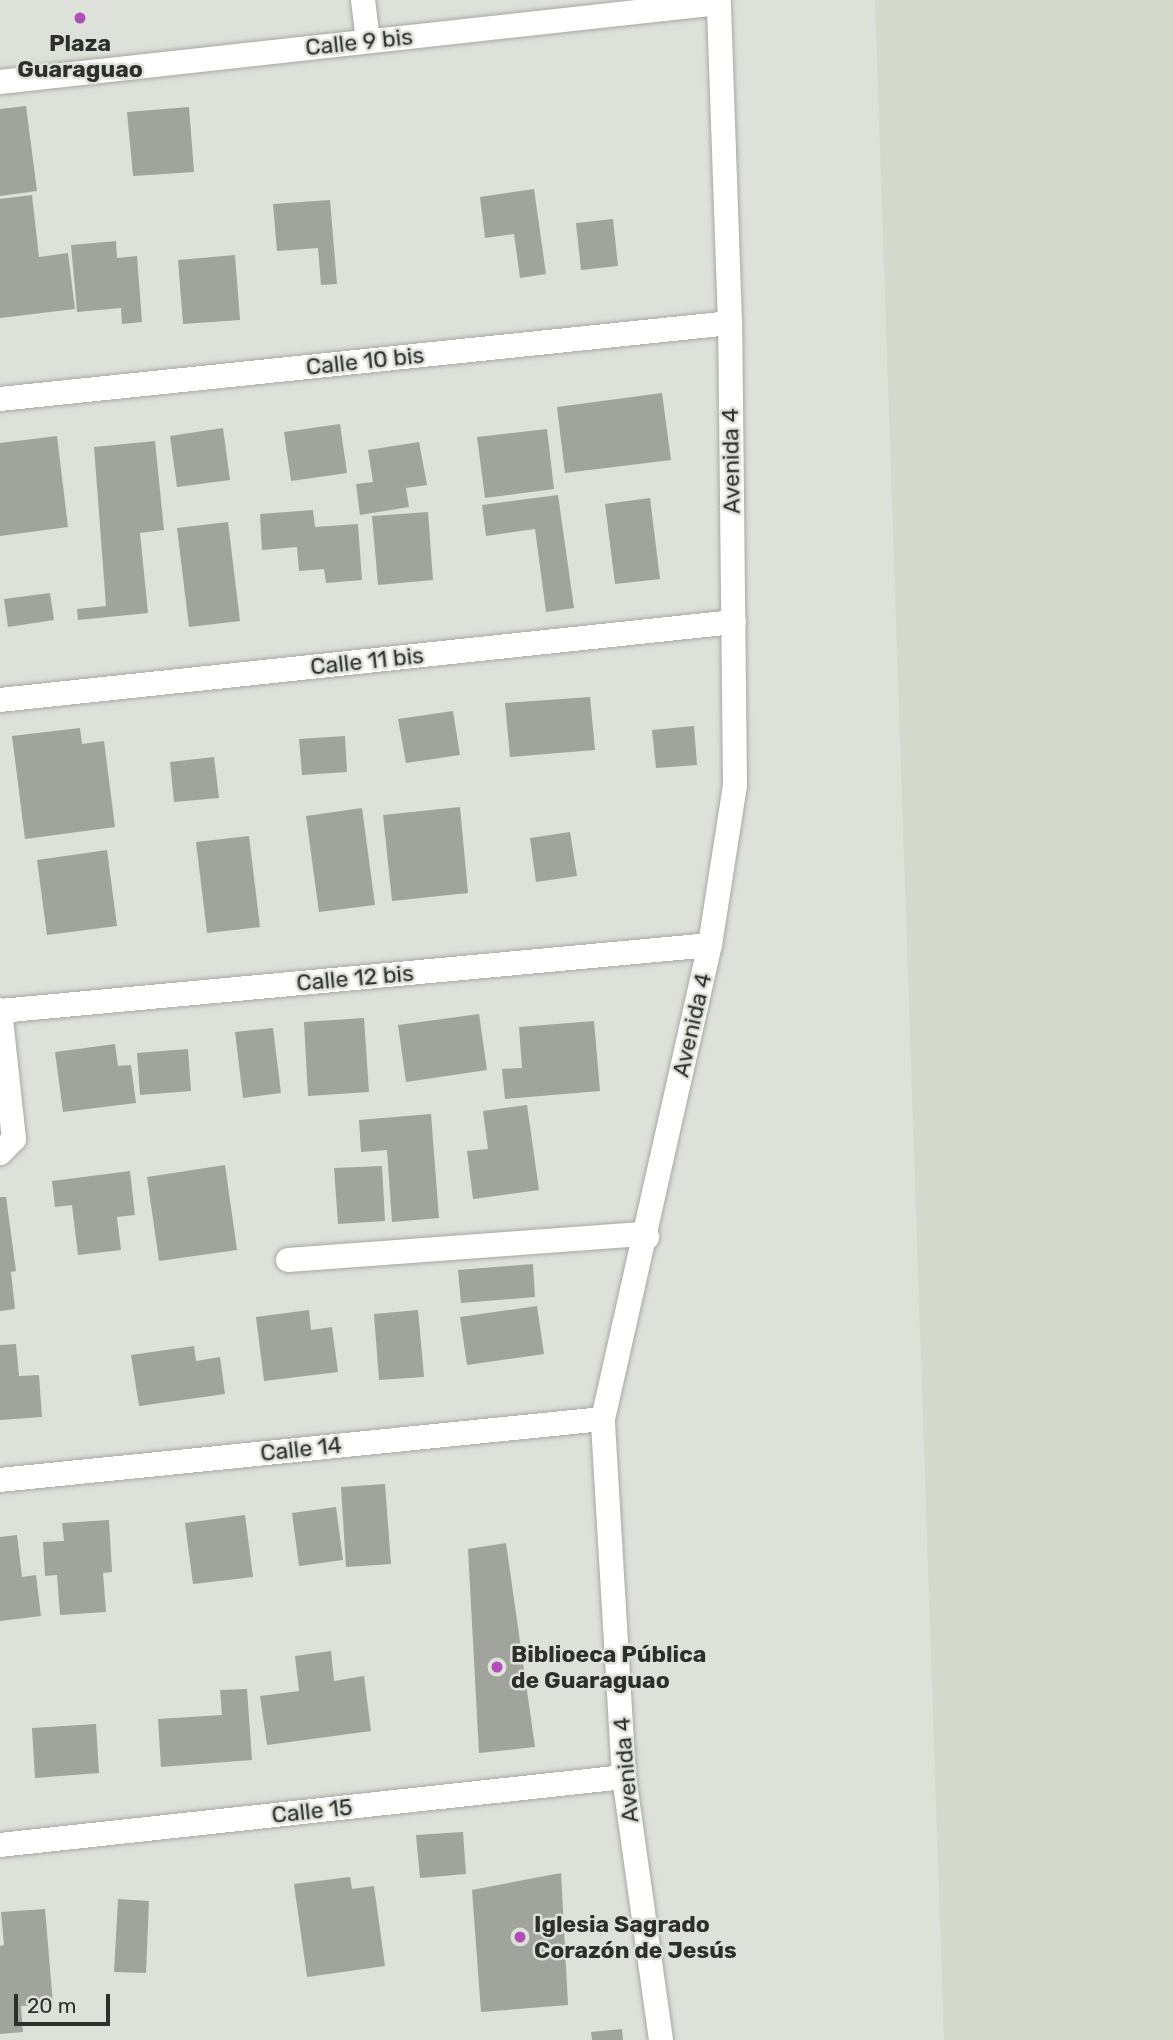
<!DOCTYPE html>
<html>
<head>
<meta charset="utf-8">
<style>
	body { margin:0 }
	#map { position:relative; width:1173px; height:2040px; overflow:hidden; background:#dee0da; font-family:Rubik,sans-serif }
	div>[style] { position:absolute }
	.built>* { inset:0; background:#d4d9cb }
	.building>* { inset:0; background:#a1a39d }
	.roads { filter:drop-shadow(0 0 2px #a7a9a3) drop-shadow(0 0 2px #a7a9a3) }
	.minor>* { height:24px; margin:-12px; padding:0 12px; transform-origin:12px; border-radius:12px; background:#fff }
	.dots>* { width:19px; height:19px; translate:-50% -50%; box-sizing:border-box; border:4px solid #dee0da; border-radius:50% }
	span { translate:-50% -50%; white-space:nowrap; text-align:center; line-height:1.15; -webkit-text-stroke:5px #dee0da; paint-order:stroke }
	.street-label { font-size:23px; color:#2e2f2d }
	.poi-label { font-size:23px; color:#2e2f2d; font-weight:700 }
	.left { translate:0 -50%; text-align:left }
	.scale { position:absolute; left:14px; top:1994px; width:96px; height:32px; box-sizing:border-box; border:4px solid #2e2f2d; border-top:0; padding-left:9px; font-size:21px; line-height:24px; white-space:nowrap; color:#2e2f2d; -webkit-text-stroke:5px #dee0da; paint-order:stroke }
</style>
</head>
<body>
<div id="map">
	<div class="built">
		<div style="clip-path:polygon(875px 0,1173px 0,1173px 2040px,944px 2040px)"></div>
	</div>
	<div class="building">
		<div style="clip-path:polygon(26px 106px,37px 191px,0 196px,0 109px)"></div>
		<div style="clip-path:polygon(189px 107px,194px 172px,133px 176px,127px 112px)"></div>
		<div style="clip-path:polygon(534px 189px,546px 274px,520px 278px,514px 234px,485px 238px,480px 197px)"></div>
		<div style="clip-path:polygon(32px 195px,39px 257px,68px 253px,75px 309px,0 318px,0 199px)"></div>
		<div style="clip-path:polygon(330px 200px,337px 284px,321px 285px,318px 248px,277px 251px,273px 204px)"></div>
		<div style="clip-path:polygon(613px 219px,618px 266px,581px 270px,576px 223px)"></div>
		<div style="clip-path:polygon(116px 241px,117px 258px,137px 256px,142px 322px,122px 324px,121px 308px,77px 312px,71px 245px)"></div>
		<div style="clip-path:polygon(235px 255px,240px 320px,183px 324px,178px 260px)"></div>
		<div style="clip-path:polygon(662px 393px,671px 460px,565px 473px,557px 407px)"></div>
		<div style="clip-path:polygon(340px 424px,347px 473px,291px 481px,284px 432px)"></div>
		<div style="clip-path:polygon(223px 428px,230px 480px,177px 487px,170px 436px)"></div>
		<div style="clip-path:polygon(547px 429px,554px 489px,485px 498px,477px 437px)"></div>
		<div style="clip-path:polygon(57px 436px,68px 527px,0 536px,0 443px)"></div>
		<div style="clip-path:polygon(155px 441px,164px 530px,140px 533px,148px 613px,78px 620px,77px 609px,106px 606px,94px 447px)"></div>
		<div style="clip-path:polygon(419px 442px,427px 485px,406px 488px,409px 507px,360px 515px,356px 484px,373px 482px,368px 450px)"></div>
		<div style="clip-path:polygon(558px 495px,574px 608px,546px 612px,535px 529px,486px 536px,482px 505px)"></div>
		<div style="clip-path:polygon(650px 498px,660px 579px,615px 584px,605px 504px)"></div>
		<div style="clip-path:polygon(313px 510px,315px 527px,358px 524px,362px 580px,326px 583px,324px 569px,299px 571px,297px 547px,262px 550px,260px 514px)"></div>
		<div style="clip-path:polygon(428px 512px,433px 580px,378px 585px,372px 516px)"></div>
		<div style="clip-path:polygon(228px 522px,240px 621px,189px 627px,177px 528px)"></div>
		<div style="clip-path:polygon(50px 593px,54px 620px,8px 627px,4px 599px)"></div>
		<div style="clip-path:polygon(590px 697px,595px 750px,510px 757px,505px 703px)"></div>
		<div style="clip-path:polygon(453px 711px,460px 755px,406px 763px,398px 719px)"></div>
		<div style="clip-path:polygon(694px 726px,697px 765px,656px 768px,652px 730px)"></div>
		<div style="clip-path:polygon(80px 728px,82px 744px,104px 741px,115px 827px,25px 839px,12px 736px)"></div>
		<div style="clip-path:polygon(345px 736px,347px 772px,302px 775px,299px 739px)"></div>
		<div style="clip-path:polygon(214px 757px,219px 798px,174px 802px,170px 762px)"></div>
		<div style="clip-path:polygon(460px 807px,468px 893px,392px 901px,383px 815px)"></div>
		<div style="clip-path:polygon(362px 808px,375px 905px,319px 912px,306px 816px)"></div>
		<div style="clip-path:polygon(570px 832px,577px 876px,536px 882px,530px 838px)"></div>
		<div style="clip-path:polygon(249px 836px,260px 927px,207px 933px,196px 842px)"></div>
		<div style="clip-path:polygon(107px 850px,117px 926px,47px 935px,37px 860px)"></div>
		<div style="clip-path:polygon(479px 1014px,487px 1070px,406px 1082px,398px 1025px)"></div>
		<div style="clip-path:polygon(364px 1018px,369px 1092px,308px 1096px,304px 1022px)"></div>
		<div style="clip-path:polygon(594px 1021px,600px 1091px,505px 1099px,502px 1069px,522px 1068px,519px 1027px)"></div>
		<div style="clip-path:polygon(273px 1028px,281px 1093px,243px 1098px,235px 1032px)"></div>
		<div style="clip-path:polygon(115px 1044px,118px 1066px,131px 1065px,136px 1103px,63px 1112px,55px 1052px)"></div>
		<div style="clip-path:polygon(188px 1049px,191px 1091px,140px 1095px,137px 1053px)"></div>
		<div style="clip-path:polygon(527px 1105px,539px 1190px,473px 1199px,467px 1151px,488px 1149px,483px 1111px)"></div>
		<div style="clip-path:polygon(431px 1114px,439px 1218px,392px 1222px,387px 1150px,361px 1152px,359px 1120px)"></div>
		<div style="clip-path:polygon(225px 1165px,237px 1250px,159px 1261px,147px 1177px)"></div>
		<div style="clip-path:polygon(382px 1166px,385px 1221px,338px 1224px,334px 1168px)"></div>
		<div style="clip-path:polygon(130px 1171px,135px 1215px,117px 1217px,121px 1250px,78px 1255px,72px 1205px,55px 1207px,52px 1181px)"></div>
		<div style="clip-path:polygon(0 1197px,6px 1197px,16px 1271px,11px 1272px,15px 1309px,0 1311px)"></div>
		<div style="clip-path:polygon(533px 1264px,535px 1297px,461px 1303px,458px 1270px)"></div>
		<div style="clip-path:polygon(537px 1306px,544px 1354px,467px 1365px,460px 1317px)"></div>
		<div style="clip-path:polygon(309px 1310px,311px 1330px,332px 1327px,338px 1372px,264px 1381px,256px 1317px)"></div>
		<div style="clip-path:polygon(418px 1310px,424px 1377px,379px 1380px,374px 1314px)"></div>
		<div style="clip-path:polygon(16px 1344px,19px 1376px,39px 1375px,42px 1417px,0 1420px,0 1345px)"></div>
		<div style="clip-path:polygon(194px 1346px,196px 1361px,220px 1357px,225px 1394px,139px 1406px,131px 1355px)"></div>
		<div style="clip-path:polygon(385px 1484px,391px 1564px,346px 1567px,341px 1487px)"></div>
		<div style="clip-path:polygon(336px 1507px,343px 1560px,299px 1566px,292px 1513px)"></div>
		<div style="clip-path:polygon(245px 1515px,253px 1577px,193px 1584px,185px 1523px)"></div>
		<div style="clip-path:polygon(109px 1520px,112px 1572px,103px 1573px,106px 1612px,60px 1615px,57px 1575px,45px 1576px,43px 1542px,64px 1541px,62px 1523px)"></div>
		<div style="clip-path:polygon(17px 1535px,22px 1577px,36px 1575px,41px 1616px,0 1621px,0 1537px)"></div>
		<div style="clip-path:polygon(506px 1543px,535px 1747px,479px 1753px,468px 1549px)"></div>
		<div style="clip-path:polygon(331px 1651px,334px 1681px,364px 1676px,371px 1731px,267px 1745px,260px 1696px,299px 1691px,295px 1656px)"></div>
		<div style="clip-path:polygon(247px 1689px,252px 1760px,161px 1767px,158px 1719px,222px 1715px,220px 1690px)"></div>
		<div style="clip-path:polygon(96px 1724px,99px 1773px,35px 1778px,32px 1728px)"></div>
		<div style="clip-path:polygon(463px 1832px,466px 1874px,420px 1878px,416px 1835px)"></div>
		<div style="clip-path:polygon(561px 1873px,568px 2005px,481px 2012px,472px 1890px)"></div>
		<div style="clip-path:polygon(350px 1877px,352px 1889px,374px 1886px,385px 1966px,307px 1977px,294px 1884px)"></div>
		<div style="clip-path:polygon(118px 1899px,149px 1901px,146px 1973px,114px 1972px)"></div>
		<div style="clip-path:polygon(45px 1909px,53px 2004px,21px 2006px,23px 2032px,0 2034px,0 1946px,4px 1945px,1px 1912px)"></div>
		<div style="clip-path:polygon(622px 2029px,623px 2040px,592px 2040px,591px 2032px)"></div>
	</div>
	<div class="roads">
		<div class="minor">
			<div style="left:363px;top:0;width:41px;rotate:83deg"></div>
			<div style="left:0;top:82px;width:723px;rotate:-6.27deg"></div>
			<div style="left:0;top:399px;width:734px;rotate:-5.94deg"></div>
			<div style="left:0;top:700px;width:738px;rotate:-6.07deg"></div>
			<div style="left:0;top:1010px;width:130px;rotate:83.8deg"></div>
			<div style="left:14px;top:1139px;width:20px;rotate:135deg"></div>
			<div style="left:0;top:1011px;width:713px;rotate:-5.31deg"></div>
			<div style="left:288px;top:1260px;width:358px;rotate:-4.2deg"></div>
			<div style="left:645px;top:1234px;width:4px;rotate:56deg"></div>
			<div style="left:0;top:1480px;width:606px;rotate:-5.78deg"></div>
			<div style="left:0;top:1845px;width:628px;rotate:-6.22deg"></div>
			<div style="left:661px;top:2040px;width:266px;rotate:-98deg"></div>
			<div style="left:624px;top:1777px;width:359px;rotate:-93.4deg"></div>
			<div style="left:603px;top:1419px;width:486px;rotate:-77.3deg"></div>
			<div style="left:710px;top:945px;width:161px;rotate:-81.1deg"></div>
			<div style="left:735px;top:786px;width:463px;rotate:-90.6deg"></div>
			<div style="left:730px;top:323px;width:323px;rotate:-92deg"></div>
		</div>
	</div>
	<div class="dots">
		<div style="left:80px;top:18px;background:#af4fb7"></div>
		<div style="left:497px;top:1667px;background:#af4fb7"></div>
		<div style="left:520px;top:1937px;background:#af4fb7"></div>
	</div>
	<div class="street-label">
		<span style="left:359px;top:42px;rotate:-6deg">Calle 9 bis</span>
		<span style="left:365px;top:361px;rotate:-6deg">Calle 10 bis</span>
		<span style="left:731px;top:461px;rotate:-91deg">Avenida 4</span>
		<span style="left:367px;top:661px;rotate:-6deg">Calle 11 bis</span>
		<span style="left:355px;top:978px;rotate:-5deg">Calle 12 bis</span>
		<span style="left:692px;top:1025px;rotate:-77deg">Avenida 4</span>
		<span style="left:301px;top:1449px;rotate:-6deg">Calle 14</span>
		<span style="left:626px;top:1770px;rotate:-95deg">Avenida 4</span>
		<span style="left:312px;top:1811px;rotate:-6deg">Calle 15</span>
	</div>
	<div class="poi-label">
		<span style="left:80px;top:56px">Plaza<br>Guaraguao</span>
		<span class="left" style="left:511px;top:1667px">Biblioeca Pública<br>de Guaraguao</span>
		<span class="left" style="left:534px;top:1937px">Iglesia Sagrado<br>Corazón de Jesús</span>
	</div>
	<div class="scale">20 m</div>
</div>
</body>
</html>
